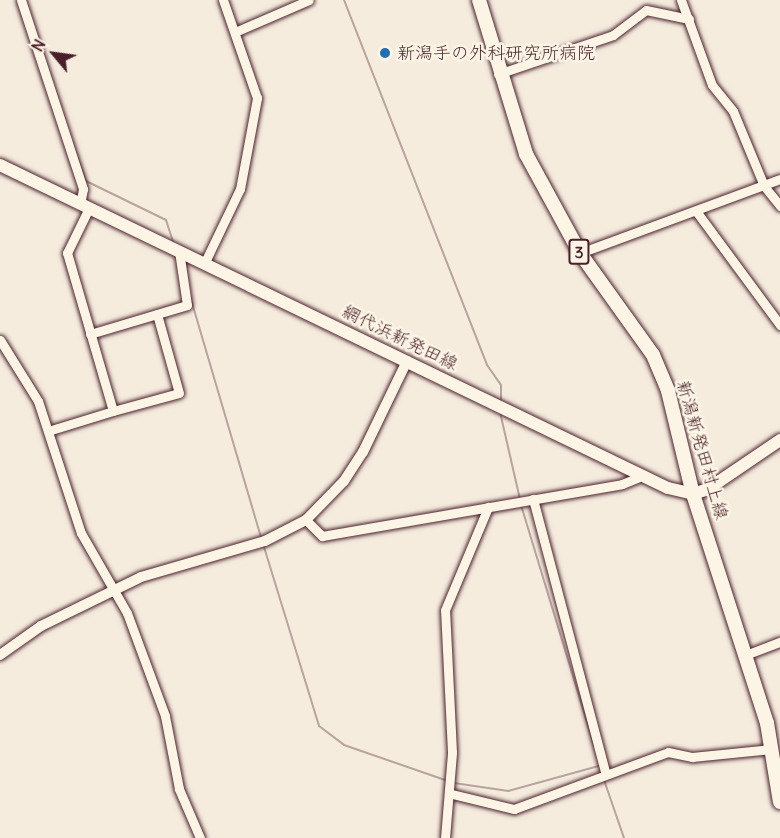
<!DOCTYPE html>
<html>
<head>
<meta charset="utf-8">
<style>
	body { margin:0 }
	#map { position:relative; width:780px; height:838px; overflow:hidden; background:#f5ecde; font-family:Delius,"Klee One",sans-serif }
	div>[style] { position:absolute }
	.stream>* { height:2px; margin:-1px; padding:0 1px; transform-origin:1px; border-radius:1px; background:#b8a39e }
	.roads { filter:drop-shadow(0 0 2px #4a1f2b) drop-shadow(0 0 2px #4a1f2b) }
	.minor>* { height:9px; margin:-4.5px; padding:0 4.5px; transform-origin:4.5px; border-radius:4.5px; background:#fcf5e5 }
	.tertiary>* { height:10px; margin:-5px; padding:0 5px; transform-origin:5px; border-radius:5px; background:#fcf5e5 }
	.secondary>* { height:12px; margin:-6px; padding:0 6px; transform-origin:6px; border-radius:6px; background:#fcf5e5 }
	.primary>* { height:14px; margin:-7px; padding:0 7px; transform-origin:7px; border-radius:7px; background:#fcf5e5 }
	.dots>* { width:16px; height:16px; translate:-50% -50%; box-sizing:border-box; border:3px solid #fcf5e5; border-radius:50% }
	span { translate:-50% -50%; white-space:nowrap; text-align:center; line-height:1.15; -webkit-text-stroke:5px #fcf5e5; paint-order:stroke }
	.shield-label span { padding:2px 4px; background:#fcf5e5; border:2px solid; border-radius:4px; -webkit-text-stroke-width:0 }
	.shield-label { font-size:16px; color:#4a1f2b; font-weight:700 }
	.poi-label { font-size:18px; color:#4a1f2b }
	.left { translate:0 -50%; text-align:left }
	.street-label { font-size:18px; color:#4a1f2b }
	.north { position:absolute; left:24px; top:24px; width:60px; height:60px; -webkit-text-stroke:4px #fcf5e5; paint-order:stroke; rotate:299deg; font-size:16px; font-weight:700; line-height:24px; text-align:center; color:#4a1f2b }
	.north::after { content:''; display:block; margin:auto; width:21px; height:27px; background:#4a1f2b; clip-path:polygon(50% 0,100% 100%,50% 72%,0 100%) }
</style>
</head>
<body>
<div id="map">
	<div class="stream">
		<div style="left:344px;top:0;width:392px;rotate:68.6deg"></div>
		<div style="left:487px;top:365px;width:24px;rotate:55deg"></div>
		<div style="left:501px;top:385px;width:18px;rotate:90deg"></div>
		<div style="left:72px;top:142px;width:41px;rotate:70.3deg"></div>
		<div style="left:86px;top:181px;width:89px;rotate:26deg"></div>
		<div style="left:166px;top:220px;width:26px;rotate:72deg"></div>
		<div style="left:190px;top:296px;width:252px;rotate:73.6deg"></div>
		<div style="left:500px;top:412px;width:89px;rotate:77.1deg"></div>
		<div style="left:521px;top:505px;width:252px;rotate:73.1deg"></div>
		<div style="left:264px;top:547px;width:187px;rotate:72.9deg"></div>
		<div style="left:319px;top:726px;width:31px;rotate:37deg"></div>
		<div style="left:344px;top:745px;width:110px;rotate:19.1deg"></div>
		<div style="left:603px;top:777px;width:65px;rotate:71deg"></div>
		<div style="left:454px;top:783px;width:55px;rotate:8.4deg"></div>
		<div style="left:508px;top:791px;width:94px;rotate:-15.4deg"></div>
	</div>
	<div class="roads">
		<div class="minor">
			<div style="left:21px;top:0;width:199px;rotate:71.8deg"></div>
			<div style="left:83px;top:189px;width:15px;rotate:101deg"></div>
			<div style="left:681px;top:0;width:90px;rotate:70deg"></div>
			<div style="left:712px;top:85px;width:33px;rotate:51deg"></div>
			<div style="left:733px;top:111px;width:81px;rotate:67.5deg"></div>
			<div style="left:764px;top:186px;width:26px;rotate:51deg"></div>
			<div style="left:237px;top:31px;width:78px;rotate:-23.3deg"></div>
			<div style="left:498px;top:74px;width:121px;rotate:-18.7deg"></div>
			<div style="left:613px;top:35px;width:41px;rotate:-37.1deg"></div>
			<div style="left:646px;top:10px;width:44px;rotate:11.8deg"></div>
			<div style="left:696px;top:211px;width:142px;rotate:53.6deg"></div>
			<div style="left:580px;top:253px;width:213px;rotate:-20.3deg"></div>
			<div style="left:204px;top:264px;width:83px;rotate:-64.4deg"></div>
			<div style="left:240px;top:189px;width:93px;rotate:-79.4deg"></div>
			<div style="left:257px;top:98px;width:104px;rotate:-109.1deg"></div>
			<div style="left:90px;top:334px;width:101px;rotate:-16.6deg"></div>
			<div style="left:187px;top:305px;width:55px;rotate:-98.4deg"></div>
			<div style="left:0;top:340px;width:72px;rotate:58.1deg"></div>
			<div style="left:38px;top:401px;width:139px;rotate:72deg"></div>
			<div style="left:81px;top:533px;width:92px;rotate:60.1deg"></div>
			<div style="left:127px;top:613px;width:110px;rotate:69.7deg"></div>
			<div style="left:165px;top:716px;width:74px;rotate:79.1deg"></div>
			<div style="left:179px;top:789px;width:53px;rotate:66.8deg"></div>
			<div style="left:113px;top:411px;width:68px;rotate:-15.3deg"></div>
			<div style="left:179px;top:393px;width:82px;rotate:-105.6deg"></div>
			<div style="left:48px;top:431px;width:68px;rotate:-17.1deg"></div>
			<div style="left:113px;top:411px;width:165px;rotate:-106.2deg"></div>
			<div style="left:67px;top:253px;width:50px;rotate:-63.9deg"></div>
			<div style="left:533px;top:499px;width:282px;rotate:75.2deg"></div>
			<div style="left:306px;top:520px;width:23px;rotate:45deg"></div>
			<div style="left:322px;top:536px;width:304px;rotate:-9.8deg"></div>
			<div style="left:622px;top:484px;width:18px;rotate:-22deg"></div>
			<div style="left:748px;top:654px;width:34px;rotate:-21deg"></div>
			<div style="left:452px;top:794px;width:64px;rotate:13.6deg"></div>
			<div style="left:514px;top:809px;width:164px;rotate:-20.3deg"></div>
			<div style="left:668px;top:752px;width:25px;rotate:12deg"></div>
			<div style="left:692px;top:757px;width:80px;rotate:-5.7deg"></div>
			<div style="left:445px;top:838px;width:86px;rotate:-85.3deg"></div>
			<div style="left:452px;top:752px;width:142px;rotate:-92.8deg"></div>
			<div style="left:445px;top:610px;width:112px;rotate:-67.3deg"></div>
		</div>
		<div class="tertiary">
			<div style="left:0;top:655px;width:50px;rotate:-35.3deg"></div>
			<div style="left:41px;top:626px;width:111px;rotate:-26.1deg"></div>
			<div style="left:141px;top:577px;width:129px;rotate:-16.2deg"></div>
			<div style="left:265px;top:541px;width:46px;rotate:-27.1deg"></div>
			<div style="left:306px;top:520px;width:54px;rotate:-45.7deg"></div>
			<div style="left:344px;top:481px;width:35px;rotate:-57deg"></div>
			<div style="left:363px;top:452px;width:101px;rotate:-64.2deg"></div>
		</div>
		<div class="secondary">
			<div style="left:0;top:165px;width:742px;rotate:25.81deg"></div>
			<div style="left:668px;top:488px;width:26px;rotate:13deg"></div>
			<div style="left:693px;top:494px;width:16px;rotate:-18deg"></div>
			<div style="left:708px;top:489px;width:87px;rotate:-34.2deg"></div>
		</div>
		<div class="primary">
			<div style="left:479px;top:0;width:161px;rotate:73deg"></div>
			<div style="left:526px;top:154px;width:113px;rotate:61.4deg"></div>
			<div style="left:580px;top:253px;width:125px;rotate:54.4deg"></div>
			<div style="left:653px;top:355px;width:39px;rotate:67deg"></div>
			<div style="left:668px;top:391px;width:106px;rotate:76.4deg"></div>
			<div style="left:693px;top:494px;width:241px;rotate:72.1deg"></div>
			<div style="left:767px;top:723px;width:80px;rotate:80.7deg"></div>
		</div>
	</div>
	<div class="dots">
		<div style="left:385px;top:53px;background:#1f6fb2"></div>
	</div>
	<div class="shield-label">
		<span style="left:579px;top:252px">3</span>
	</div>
	<div class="poi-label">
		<span class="left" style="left:397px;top:53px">新潟手の外科研究所病院</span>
	</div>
	<div class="street-label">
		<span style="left:400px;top:338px;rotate:26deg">網代浜新発田線</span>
		<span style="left:702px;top:450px;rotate:74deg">新潟新発田村上線</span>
	</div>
	<div class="north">N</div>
</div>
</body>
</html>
